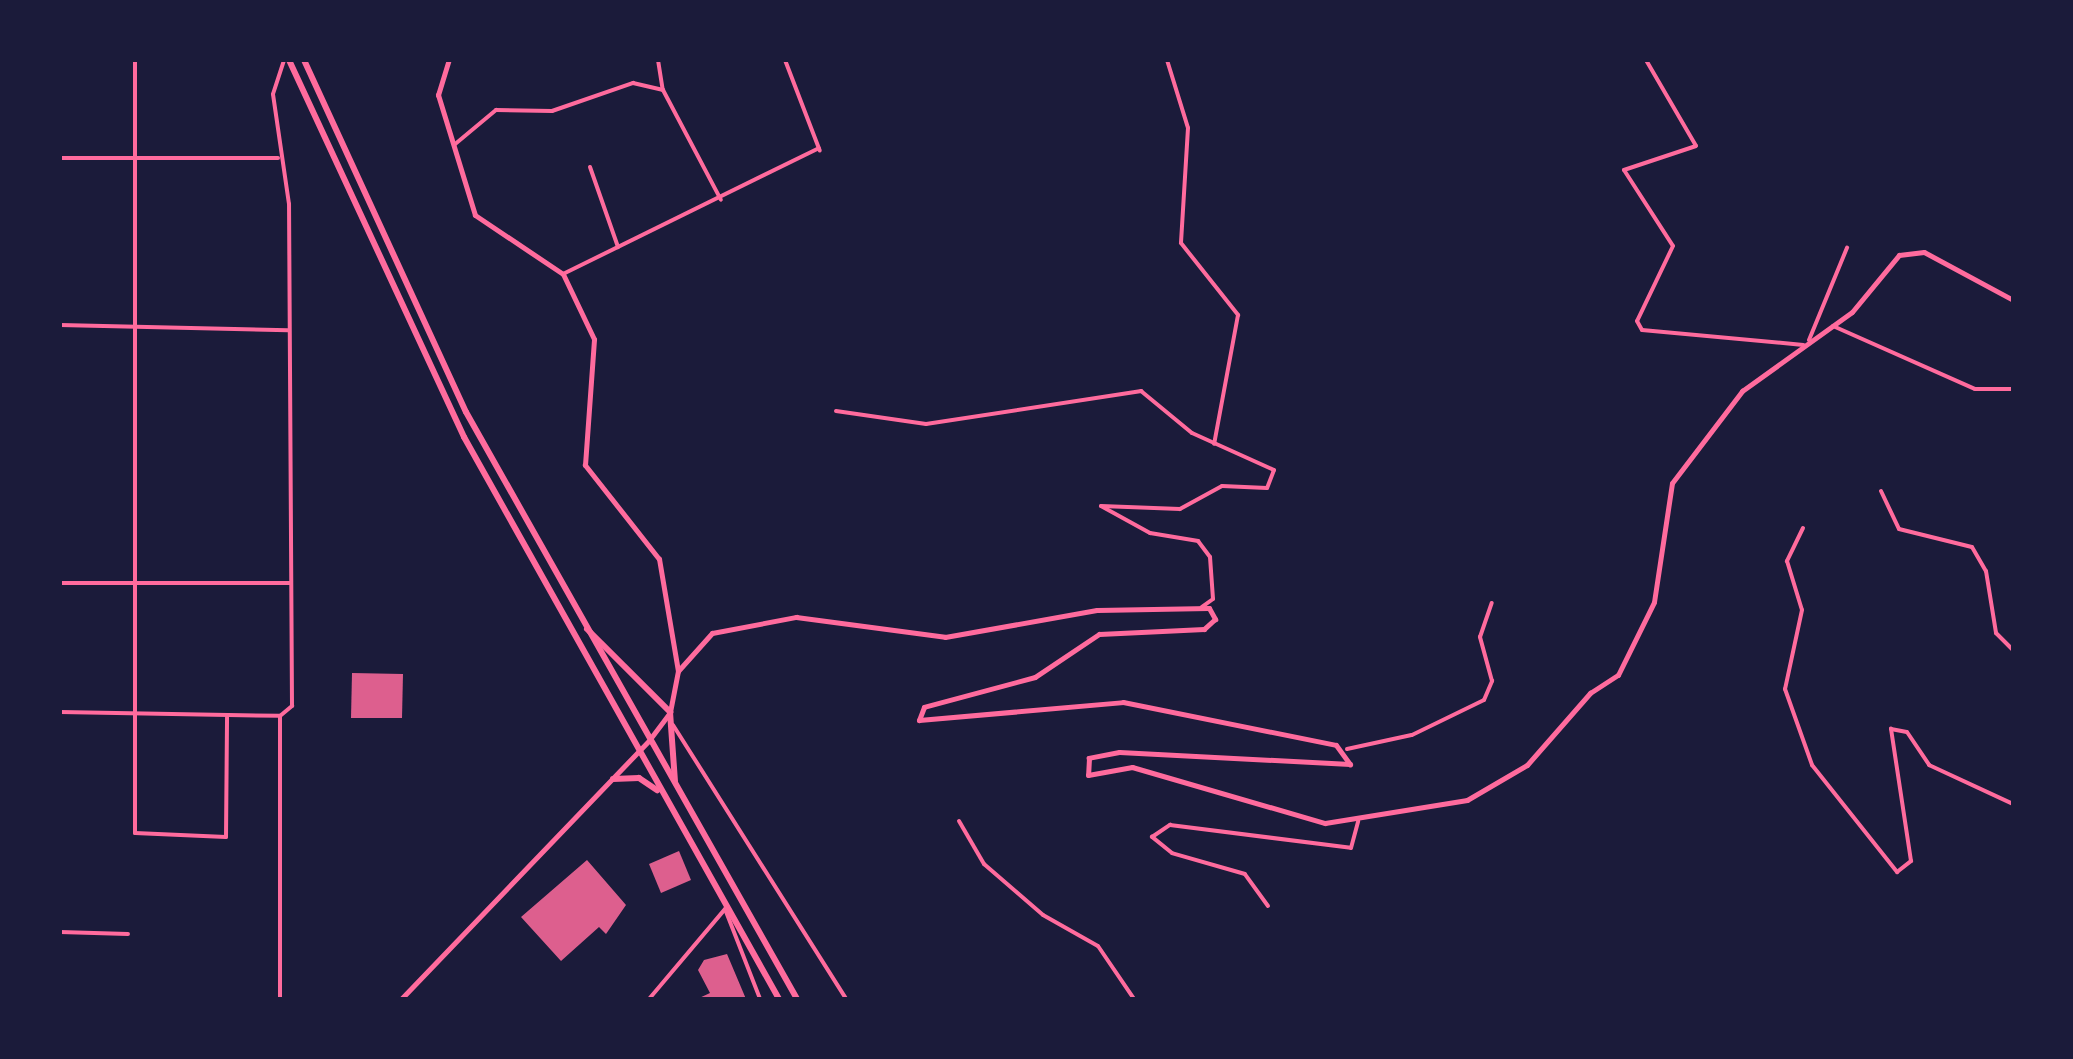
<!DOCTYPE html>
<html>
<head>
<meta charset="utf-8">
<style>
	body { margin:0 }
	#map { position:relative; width:2073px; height:1059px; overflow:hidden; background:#1b1b3a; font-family:"Fira Sans",sans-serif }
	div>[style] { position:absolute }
	.building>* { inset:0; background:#dd5f8e }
	.minor>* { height:4px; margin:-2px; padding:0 2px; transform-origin:2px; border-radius:2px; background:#ff6b9d }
	.tertiary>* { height:5px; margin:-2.5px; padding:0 2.5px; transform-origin:2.5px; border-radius:2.5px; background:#ff6b9d }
	.primary>* { height:6px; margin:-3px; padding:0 3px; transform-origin:3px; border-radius:3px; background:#ff6b9d }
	span { translate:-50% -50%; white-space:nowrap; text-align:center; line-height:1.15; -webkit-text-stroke:10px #1b1b3a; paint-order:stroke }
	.frame { position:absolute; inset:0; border:62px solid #1b1b3a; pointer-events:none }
</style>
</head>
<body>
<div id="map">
	<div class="building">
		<div style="clip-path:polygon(352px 673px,403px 674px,402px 718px,351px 718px)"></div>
		<div style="clip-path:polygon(679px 851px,691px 880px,661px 893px,649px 864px)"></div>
		<div style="clip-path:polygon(587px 860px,626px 905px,606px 934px,599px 927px,561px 961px,521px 917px)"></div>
		<div style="clip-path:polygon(727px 954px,746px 999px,697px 999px,710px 993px,698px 970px,704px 960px)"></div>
	</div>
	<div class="minor">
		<div style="left:135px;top:60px;width:773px;rotate:90deg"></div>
		<div style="left:135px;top:833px;width:91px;rotate:2.5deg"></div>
		<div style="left:226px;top:837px;width:122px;rotate:-89.5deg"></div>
		<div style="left:658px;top:60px;width:30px;rotate:81deg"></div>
		<div style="left:663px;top:90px;width:124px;rotate:62.2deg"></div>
		<div style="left:785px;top:60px;width:97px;rotate:69deg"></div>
		<div style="left:1167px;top:60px;width:71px;rotate:72.8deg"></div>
		<div style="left:1188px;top:128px;width:115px;rotate:93.5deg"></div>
		<div style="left:1181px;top:243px;width:92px;rotate:51.6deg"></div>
		<div style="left:1238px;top:315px;width:131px;rotate:100.5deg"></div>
		<div style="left:1646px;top:60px;width:99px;rotate:59.8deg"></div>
		<div style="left:1696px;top:146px;width:76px;rotate:161.6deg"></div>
		<div style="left:1624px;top:170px;width:90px;rotate:57.2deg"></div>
		<div style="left:1673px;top:246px;width:83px;rotate:115.6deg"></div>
		<div style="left:1637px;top:321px;width:10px;rotate:61deg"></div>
		<div style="left:1642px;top:330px;width:162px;rotate:5.3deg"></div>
		<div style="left:454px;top:145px;width:55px;rotate:-39.8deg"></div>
		<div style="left:496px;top:110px;width:56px;rotate:1deg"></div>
		<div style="left:552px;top:111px;width:86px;rotate:-19.1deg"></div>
		<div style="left:633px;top:83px;width:31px;rotate:13deg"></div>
		<div style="left:60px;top:158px;width:218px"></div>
		<div style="left:590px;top:167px;width:85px;rotate:70.7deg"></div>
		<div style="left:563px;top:274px;width:285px;rotate:-26.2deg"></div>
		<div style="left:60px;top:325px;width:228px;rotate:1.3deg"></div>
		<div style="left:1833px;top:326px;width:155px;rotate:23.9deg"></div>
		<div style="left:1975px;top:389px;width:38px"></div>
		<div style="left:1809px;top:340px;width:100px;rotate:-67.6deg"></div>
		<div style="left:836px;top:411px;width:91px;rotate:8.2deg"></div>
		<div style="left:926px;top:424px;width:218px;rotate:-8.7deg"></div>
		<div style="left:1141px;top:391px;width:66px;rotate:39.5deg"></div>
		<div style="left:1192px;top:433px;width:90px;rotate:24.3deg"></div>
		<div style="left:1274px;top:470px;width:19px;rotate:111deg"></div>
		<div style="left:1267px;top:488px;width:45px;rotate:-177.5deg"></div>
		<div style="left:1222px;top:486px;width:48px;rotate:151.3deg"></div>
		<div style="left:1180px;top:509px;width:79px;rotate:-177.8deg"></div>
		<div style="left:1101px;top:506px;width:56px;rotate:28.9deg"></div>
		<div style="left:1150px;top:533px;width:49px;rotate:9.5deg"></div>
		<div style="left:1198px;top:541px;width:20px;rotate:53deg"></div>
		<div style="left:1210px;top:557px;width:42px;rotate:85.9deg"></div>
		<div style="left:1213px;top:599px;width:14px;rotate:144deg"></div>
		<div style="left:1881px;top:491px;width:42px;rotate:64.7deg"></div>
		<div style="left:1899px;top:529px;width:75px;rotate:13.9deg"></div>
		<div style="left:1972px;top:547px;width:28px;rotate:60deg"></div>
		<div style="left:1986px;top:571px;width:63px;rotate:80.8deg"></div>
		<div style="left:1996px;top:633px;width:24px;rotate:45deg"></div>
		<div style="left:1803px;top:528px;width:37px;rotate:116deg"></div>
		<div style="left:1787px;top:561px;width:51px;rotate:73deg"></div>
		<div style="left:1802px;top:610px;width:81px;rotate:102.1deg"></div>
		<div style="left:1785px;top:689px;width:81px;rotate:70.4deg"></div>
		<div style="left:1812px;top:765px;width:137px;rotate:51.5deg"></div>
		<div style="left:1897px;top:872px;width:18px;rotate:-38deg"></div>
		<div style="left:1911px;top:861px;width:134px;rotate:-98.6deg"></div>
		<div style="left:1891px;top:729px;width:16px;rotate:11deg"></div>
		<div style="left:1907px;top:732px;width:40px;rotate:56deg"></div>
		<div style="left:1929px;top:765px;width:93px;rotate:24.9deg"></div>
		<div style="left:60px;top:583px;width:230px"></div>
		<div style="left:60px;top:712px;width:220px;rotate:1deg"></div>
		<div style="left:673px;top:725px;width:324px;rotate:57.7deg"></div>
		<div style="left:1347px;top:749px;width:66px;rotate:-12.2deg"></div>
		<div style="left:1412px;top:735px;width:80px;rotate:-25.9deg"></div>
		<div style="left:1484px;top:700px;width:21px;rotate:-67deg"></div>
		<div style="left:1492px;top:681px;width:46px;rotate:-105.3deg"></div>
		<div style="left:1480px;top:637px;width:36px;rotate:-71deg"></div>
		<div style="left:959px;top:821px;width:50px;rotate:59.8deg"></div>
		<div style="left:984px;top:864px;width:78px;rotate:40.8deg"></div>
		<div style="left:1043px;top:915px;width:63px;rotate:29.4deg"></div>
		<div style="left:1098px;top:946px;width:64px;rotate:55.8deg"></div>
		<div style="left:1268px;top:906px;width:39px;rotate:-126deg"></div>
		<div style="left:1245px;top:874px;width:76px;rotate:-164deg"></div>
		<div style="left:1172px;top:853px;width:26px;rotate:-141deg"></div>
		<div style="left:1152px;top:837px;width:22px;rotate:-34deg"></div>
		<div style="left:1170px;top:825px;width:182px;rotate:7.2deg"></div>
		<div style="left:1351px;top:848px;width:28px;rotate:-75deg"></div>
		<div style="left:60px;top:932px;width:68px;rotate:1.7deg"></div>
		<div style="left:280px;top:999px;width:283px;rotate:-90deg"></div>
		<div style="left:280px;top:716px;width:16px;rotate:-40deg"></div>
		<div style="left:292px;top:706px;width:502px;rotate:-90.34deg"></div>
		<div style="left:289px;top:204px;width:111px;rotate:-98.3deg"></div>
		<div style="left:273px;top:94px;width:36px;rotate:-72deg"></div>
		<div style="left:649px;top:999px;width:118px;rotate:-49.8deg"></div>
		<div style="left:725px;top:909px;width:97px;rotate:68.7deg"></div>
	</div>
	<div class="tertiary">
		<div style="left:678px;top:671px;width:51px;rotate:-48.2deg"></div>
		<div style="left:712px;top:633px;width:86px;rotate:-10.8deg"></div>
		<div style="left:796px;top:617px;width:150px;rotate:7.6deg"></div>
		<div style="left:945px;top:637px;width:154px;rotate:-10.1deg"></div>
		<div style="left:1097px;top:610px;width:112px;rotate:-1deg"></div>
		<div style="left:1209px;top:608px;width:13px;rotate:61deg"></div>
		<div style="left:1215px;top:619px;width:15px;rotate:138deg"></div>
		<div style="left:1204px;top:629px;width:105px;rotate:177.3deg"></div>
		<div style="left:1099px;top:634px;width:77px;rotate:146.1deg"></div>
		<div style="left:1035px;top:677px;width:115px;rotate:164.9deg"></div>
		<div style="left:924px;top:707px;width:14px;rotate:111deg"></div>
		<div style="left:919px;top:720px;width:205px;rotate:-5deg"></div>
		<div style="left:1123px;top:702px;width:217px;rotate:11.4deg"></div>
		<div style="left:1336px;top:745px;width:24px;rotate:54deg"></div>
		<div style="left:1350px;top:764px;width:231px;rotate:-177deg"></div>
		<div style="left:1119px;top:752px;width:31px;rotate:169deg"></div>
		<div style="left:1089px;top:758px;width:17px;rotate:93deg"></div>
		<div style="left:1088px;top:775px;width:45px;rotate:-10.3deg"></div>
		<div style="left:1132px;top:767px;width:201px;rotate:16.2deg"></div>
		<div style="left:1325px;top:823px;width:144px;rotate:-9.2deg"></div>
		<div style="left:1467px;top:800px;width:69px;rotate:-30.3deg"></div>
		<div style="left:1527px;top:765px;width:96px;rotate:-48.8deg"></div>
		<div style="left:1590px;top:693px;width:33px;rotate:-33deg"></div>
		<div style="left:1618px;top:675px;width:81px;rotate:-63.7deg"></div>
		<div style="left:1654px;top:602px;width:120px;rotate:-81.4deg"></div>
		<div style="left:1672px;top:483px;width:116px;rotate:-52.7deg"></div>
		<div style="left:1742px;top:391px;width:135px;rotate:-35.7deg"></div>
		<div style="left:1852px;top:312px;width:74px;rotate:-50.5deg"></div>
		<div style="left:1899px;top:255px;width:25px;rotate:-7deg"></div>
		<div style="left:1924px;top:252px;width:101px;rotate:28.3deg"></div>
		<div style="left:401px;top:999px;width:360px;rotate:-46.2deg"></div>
		<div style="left:650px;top:739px;width:34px;rotate:-53deg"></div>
		<div style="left:670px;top:712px;width:42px;rotate:-79deg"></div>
		<div style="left:678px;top:671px;width:114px;rotate:-99.6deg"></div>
		<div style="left:659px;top:559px;width:120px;rotate:-128.2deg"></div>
		<div style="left:585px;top:465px;width:126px;rotate:-85.9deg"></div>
		<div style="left:594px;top:339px;width:72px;rotate:-115.5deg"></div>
		<div style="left:563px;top:274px;width:106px;rotate:-146.2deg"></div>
		<div style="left:475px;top:215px;width:126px;rotate:-107.1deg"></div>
		<div style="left:438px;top:95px;width:37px;rotate:-73deg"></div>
	</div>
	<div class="primary">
		<div style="left:289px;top:60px;width:416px;rotate:65.1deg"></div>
		<div style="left:464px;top:437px;width:644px;rotate:60.73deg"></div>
		<div style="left:304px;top:60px;width:387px;rotate:65.3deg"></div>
		<div style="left:466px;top:412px;width:674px;rotate:60.58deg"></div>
		<div style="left:587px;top:629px;width:117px;rotate:45deg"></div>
		<div style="left:670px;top:712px;width:69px;rotate:85.9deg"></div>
		<div style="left:613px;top:779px;width:26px;rotate:-2deg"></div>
		<div style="left:639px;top:778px;width:22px;rotate:34deg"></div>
	</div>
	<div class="frame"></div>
</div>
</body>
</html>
